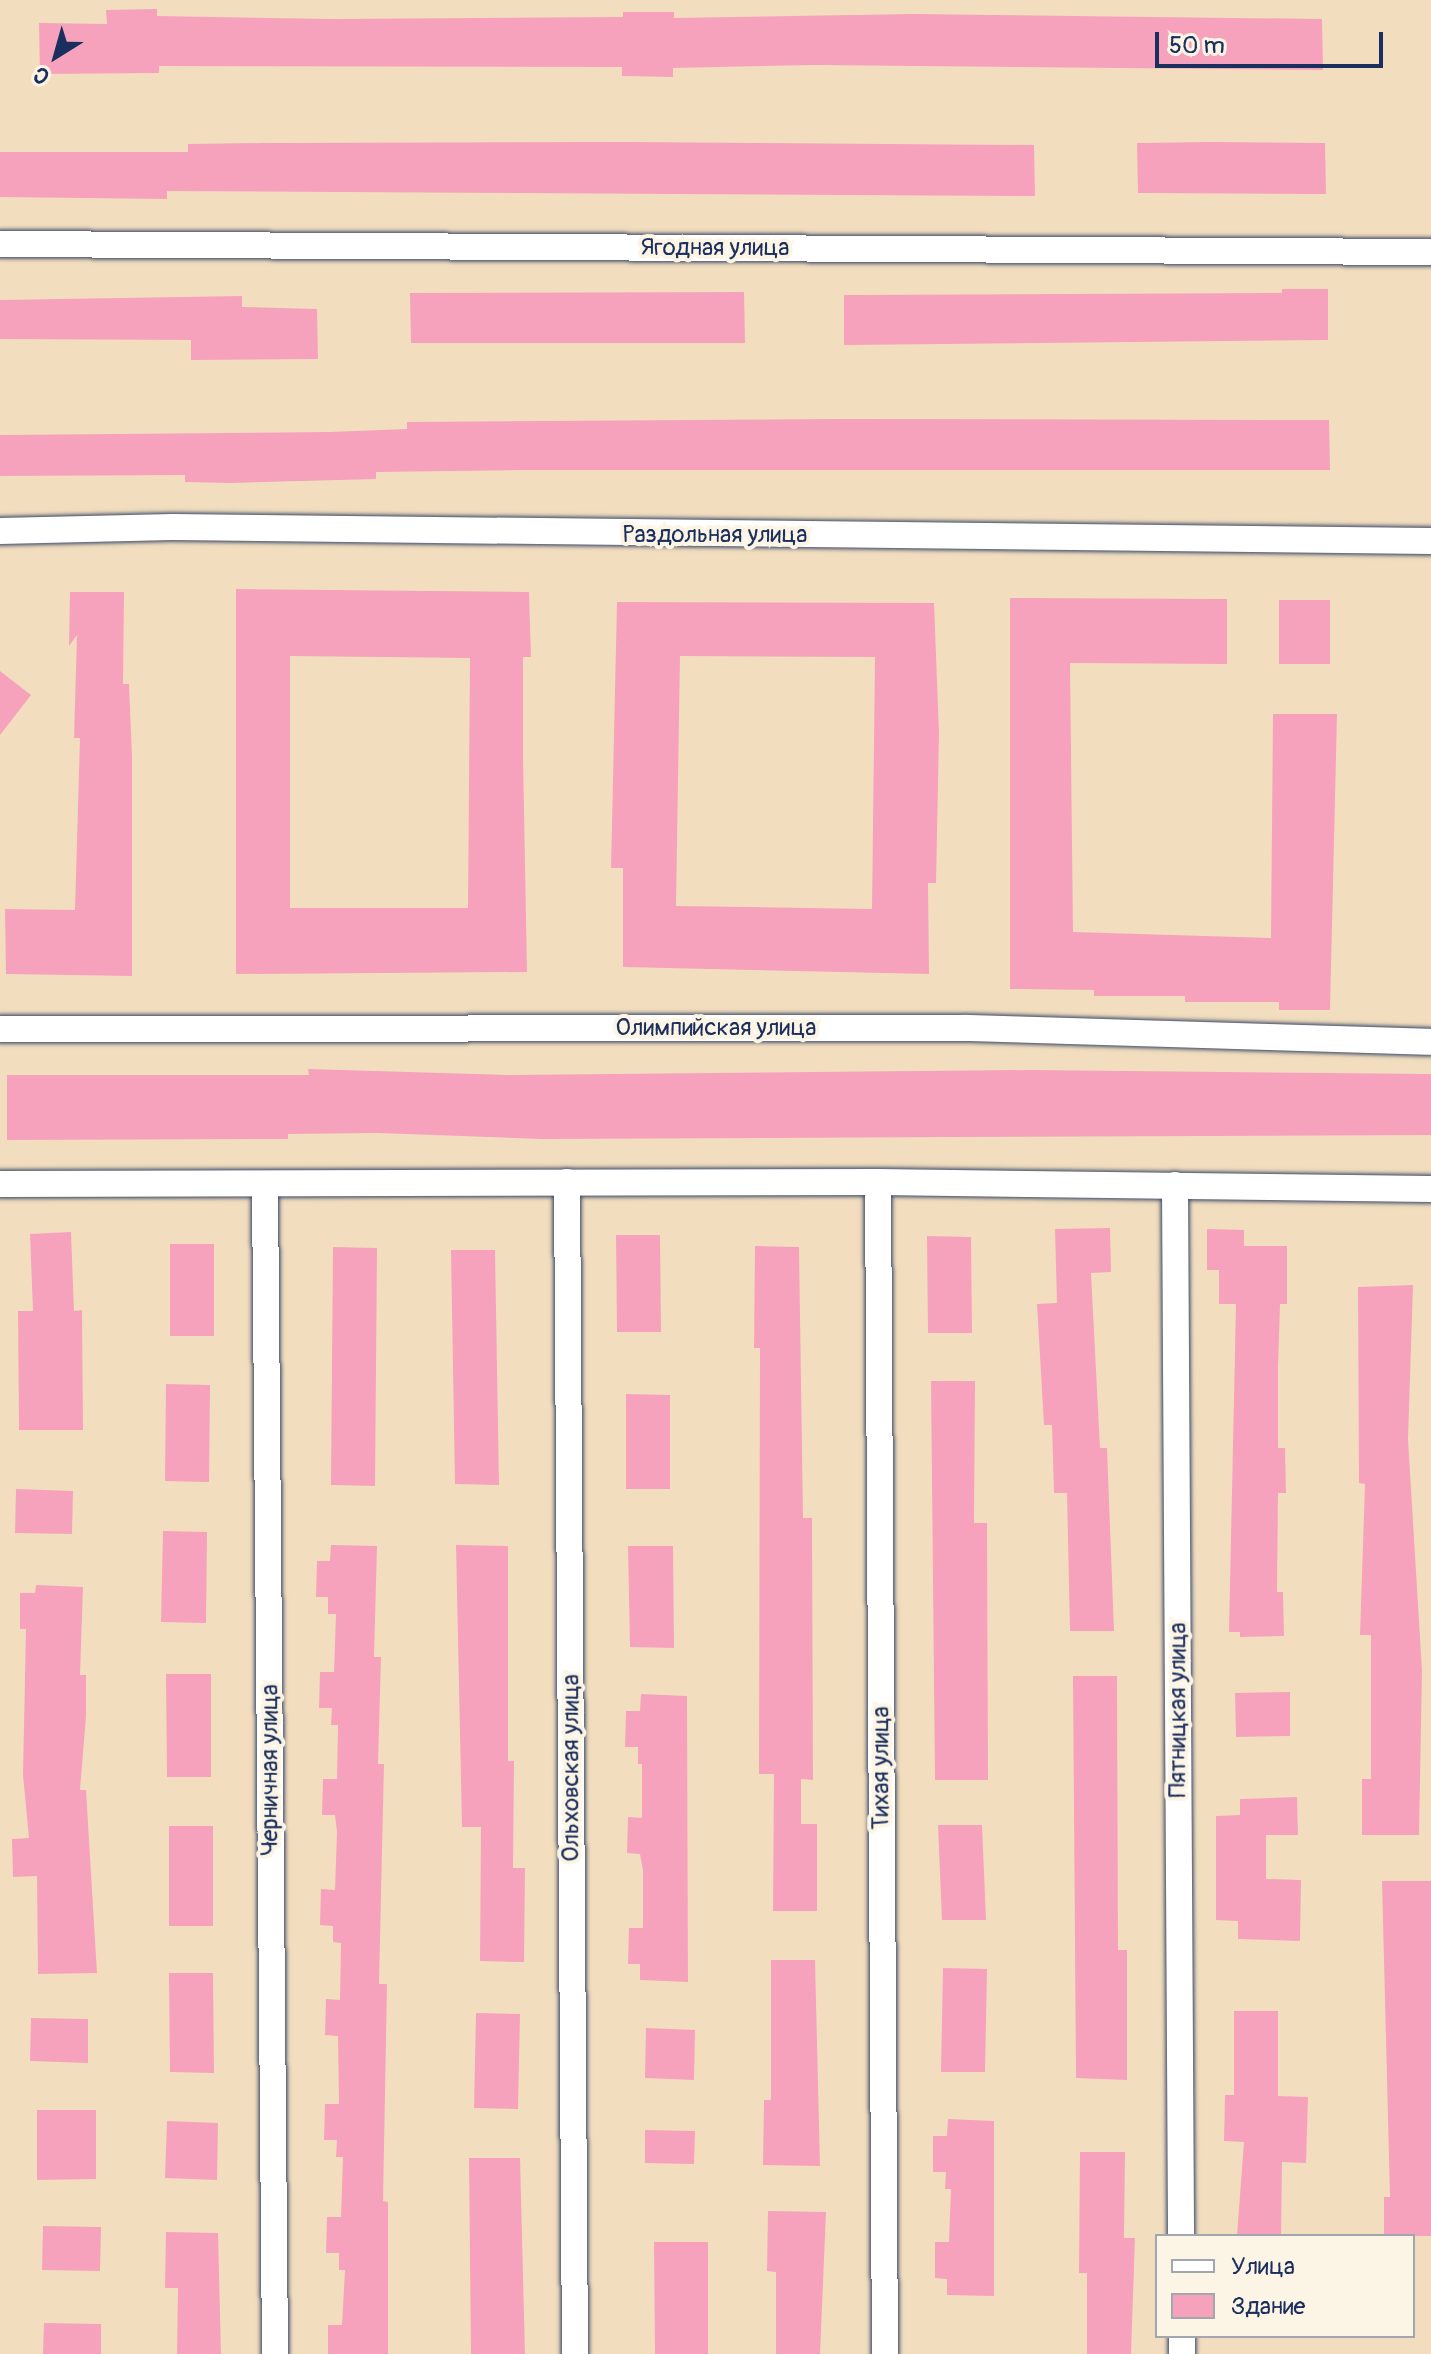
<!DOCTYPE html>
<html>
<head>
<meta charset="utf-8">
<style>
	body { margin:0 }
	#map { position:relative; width:1431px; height:2354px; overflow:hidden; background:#f2debe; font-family:Pangolin,sans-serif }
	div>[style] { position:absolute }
	.building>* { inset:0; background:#f6a2bd }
	.roads { filter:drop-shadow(0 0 2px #3b496c) drop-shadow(0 0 2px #3b496c) }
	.minor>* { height:26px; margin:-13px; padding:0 13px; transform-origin:13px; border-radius:13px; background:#fff }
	span { translate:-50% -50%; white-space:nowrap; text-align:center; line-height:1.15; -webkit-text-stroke:8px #fcf5e5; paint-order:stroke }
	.street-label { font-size:24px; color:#1b2f5e }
	.legend { position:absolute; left:1155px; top:2234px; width:260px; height:104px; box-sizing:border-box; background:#fcf5e5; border:2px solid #a2a6af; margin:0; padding:10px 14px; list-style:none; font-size:24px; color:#1b2f5e }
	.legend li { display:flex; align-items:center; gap:16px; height:40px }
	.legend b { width:40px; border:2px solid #a2a6af }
	.north { position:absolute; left:16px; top:16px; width:80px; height:80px; -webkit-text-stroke:6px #fcf5e5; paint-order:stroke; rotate:217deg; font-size:22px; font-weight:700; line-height:32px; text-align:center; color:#1b2f5e }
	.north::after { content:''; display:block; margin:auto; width:28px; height:36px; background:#1b2f5e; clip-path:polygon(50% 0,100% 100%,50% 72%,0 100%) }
	.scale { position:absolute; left:1155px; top:32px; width:228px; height:36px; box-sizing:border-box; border:4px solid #1b2f5e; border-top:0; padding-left:10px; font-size:24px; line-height:28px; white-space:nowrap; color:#1b2f5e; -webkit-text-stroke:6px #fcf5e5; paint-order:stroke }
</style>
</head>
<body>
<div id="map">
	<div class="building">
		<div style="clip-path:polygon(157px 9px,157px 16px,333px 19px,623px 17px,623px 12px,674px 12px,674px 18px,914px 14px,1322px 19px,1323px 70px,815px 65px,673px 68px,673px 77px,622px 76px,622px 67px,159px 66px,159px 73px,40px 74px,39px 23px,107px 24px,106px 10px)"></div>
		<div style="clip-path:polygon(627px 142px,1034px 145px,1035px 196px,167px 191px,167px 199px,0 197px,0 152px,188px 152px,188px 144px,264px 143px)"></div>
		<div style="clip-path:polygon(1209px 142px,1325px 143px,1326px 194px,1138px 193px,1137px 143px)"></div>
		<div style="clip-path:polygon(1282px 289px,1328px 289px,1328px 340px,844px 345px,844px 295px,1282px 293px)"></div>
		<div style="clip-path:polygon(744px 292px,745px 343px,411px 343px,410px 293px)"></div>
		<div style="clip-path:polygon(242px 296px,242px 307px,317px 309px,318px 359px,191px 360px,191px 340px,0 339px,0 300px)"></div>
		<div style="clip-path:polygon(844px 419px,1329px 420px,1330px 470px,524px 470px,376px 472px,376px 479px,230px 483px,185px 482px,185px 475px,0 476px,0 435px,330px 432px,407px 429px,407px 422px)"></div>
		<div style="clip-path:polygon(evenodd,236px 589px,529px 592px,531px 657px,523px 657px,523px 756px,527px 972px,236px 974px,236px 589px,290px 656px,470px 658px,468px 908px,290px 908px,290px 656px)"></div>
		<div style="clip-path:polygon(70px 592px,124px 592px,123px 684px,129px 684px,132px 757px,132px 976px,6px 974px,5px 909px,75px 910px,80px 738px,74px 738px,77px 635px,69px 646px)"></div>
		<div style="clip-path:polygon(1010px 598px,1227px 599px,1227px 664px,1070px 663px,1073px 932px,1271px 938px,1273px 714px,1337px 714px,1330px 1010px,1279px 1010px,1279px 1002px,1185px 1002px,1185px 996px,1094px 996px,1094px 990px,1010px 989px)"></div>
		<div style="clip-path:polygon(1279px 600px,1330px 600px,1330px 664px,1279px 664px)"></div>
		<div style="clip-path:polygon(evenodd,617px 602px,934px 603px,939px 733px,936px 883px,928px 883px,929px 974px,623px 967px,623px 868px,611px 868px,617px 602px,680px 656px,875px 657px,872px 909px,676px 906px,680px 656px)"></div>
		<div style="clip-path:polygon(0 671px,31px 695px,0 735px)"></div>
		<div style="clip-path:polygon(308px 1069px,509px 1075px,1030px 1070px,1431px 1074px,1431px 1135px,541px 1139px,378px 1133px,288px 1134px,288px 1139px,7px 1140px,7px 1075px,309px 1075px)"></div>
		<div style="clip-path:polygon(1110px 1228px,1111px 1272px,1091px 1273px,1100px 1448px,1107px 1448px,1114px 1631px,1070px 1631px,1067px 1493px,1054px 1493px,1052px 1425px,1044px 1425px,1037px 1304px,1057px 1303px,1055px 1229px)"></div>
		<div style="clip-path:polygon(1207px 1229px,1244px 1230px,1244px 1246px,1287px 1246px,1287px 1304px,1280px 1304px,1278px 1368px,1278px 1448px,1285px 1448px,1286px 1493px,1278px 1493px,1277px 1592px,1283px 1592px,1284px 1636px,1240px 1637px,1240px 1632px,1229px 1632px,1236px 1304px,1219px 1304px,1219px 1270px,1207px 1270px)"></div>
		<div style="clip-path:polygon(71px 1232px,74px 1311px,82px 1310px,83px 1430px,19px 1430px,18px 1311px,33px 1311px,30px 1234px)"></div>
		<div style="clip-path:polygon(616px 1235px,660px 1235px,661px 1332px,617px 1332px)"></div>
		<div style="clip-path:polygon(927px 1236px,971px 1237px,972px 1333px,928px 1333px)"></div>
		<div style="clip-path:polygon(170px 1244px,214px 1244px,214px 1336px,170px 1336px)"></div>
		<div style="clip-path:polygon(755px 1246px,799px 1247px,803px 1518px,812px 1518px,813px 1780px,801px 1779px,801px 1824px,817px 1824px,817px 1911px,773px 1911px,774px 1774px,759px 1774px,760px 1348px,754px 1348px)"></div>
		<div style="clip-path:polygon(333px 1247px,377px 1248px,375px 1486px,331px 1485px)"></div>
		<div style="clip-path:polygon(451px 1250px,495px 1250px,499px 1485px,455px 1484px)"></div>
		<div style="clip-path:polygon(1413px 1285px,1408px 1439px,1422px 1671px,1419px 1835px,1362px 1835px,1362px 1779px,1371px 1779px,1371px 1635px,1360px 1635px,1365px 1484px,1359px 1483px,1358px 1287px)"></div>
		<div style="clip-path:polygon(931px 1381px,975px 1381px,974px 1523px,987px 1523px,988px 1780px,935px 1780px)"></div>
		<div style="clip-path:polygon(166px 1384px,210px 1385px,209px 1482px,165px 1481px)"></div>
		<div style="clip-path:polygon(626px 1394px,670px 1395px,670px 1489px,626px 1489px)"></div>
		<div style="clip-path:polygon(16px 1489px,73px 1491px,72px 1534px,15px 1533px)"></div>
		<div style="clip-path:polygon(163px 1531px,207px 1532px,206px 1623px,161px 1622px)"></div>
		<div style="clip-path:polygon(331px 1545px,377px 1546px,374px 1657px,381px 1657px,378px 1764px,384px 1764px,379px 1984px,387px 1984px,383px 2201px,388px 2202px,388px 2354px,328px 2354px,328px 2325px,342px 2325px,345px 2270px,339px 2270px,339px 2253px,326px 2253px,327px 2217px,341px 2217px,343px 2157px,336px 2157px,337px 2140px,324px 2140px,325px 2104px,339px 2104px,338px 2036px,325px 2035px,326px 1999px,340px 2000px,341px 1943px,333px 1942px,333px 1926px,320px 1925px,321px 1889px,335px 1890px,337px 1832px,335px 1815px,322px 1815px,323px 1779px,337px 1779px,338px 1725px,331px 1725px,332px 1708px,319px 1708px,320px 1672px,334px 1672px,336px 1614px,328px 1614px,328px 1597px,316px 1597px,317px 1561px,330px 1561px)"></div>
		<div style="clip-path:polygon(456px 1545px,508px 1546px,508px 1761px,514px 1761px,513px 1868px,525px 1868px,524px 1962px,480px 1961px,481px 1827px,462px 1827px)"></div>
		<div style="clip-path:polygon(628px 1546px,673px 1546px,674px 1648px,630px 1647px)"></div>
		<div style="clip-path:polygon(36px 1585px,83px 1587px,80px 1675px,86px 1675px,86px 1716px,80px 1790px,86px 1790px,97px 1973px,38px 1974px,37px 1876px,13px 1877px,12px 1839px,29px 1838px,23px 1775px,26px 1629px,20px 1629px,20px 1593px,35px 1593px)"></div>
		<div style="clip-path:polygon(166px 1674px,211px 1674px,211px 1777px,167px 1777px)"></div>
		<div style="clip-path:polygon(1073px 1676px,1117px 1676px,1118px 1950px,1127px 1950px,1127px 2080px,1076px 2078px)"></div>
		<div style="clip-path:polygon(1290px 1692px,1290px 1736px,1236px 1737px,1235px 1693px)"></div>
		<div style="clip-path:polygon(641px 1694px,687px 1696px,688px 1982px,640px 1980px,640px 1964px,628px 1964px,629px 1928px,643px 1928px,643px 1870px,640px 1854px,627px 1853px,628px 1817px,642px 1818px,642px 1764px,638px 1764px,638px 1747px,625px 1747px,626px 1711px,640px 1711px)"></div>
		<div style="clip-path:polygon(1297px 1797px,1298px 1835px,1266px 1835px,1266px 1879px,1301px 1880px,1300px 1941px,1238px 1939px,1238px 1921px,1216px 1920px,1216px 1816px,1240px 1815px,1240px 1799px)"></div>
		<div style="clip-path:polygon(938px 1825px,982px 1825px,986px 1920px,942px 1920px)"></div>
		<div style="clip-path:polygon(169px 1826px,213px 1826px,213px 1926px,169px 1926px)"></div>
		<div style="clip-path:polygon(1382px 1881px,1431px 1881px,1431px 2236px,1384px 2236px,1384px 2197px,1390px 2197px)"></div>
		<div style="clip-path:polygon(771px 1960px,815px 1960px,820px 2166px,763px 2165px,764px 2100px,771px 2100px)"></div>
		<div style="clip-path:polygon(943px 1968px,987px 1969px,985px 2072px,941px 2072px)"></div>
		<div style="clip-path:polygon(169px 1973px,213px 1973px,214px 2073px,170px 2072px)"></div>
		<div style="clip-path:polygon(1234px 2011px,1278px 2011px,1278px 2096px,1308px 2097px,1306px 2163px,1282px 2162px,1281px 2235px,1237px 2235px,1244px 2142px,1224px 2141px,1225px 2095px,1234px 2095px)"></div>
		<div style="clip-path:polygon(476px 2013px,520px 2014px,518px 2109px,474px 2108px)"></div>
		<div style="clip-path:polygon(31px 2018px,88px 2019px,88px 2063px,30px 2061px)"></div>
		<div style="clip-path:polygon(646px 2028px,695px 2030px,694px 2080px,645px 2078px)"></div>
		<div style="clip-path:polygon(37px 2110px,96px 2110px,96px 2179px,37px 2180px)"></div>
		<div style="clip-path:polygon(948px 2119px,994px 2121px,994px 2296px,947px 2295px,947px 2279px,935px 2278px,935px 2242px,949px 2242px,951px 2189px,945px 2189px,946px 2172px,933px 2172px,933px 2136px,947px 2136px)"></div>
		<div style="clip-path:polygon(167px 2121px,218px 2123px,217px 2180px,165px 2178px)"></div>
		<div style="clip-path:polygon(645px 2130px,695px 2131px,694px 2164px,645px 2163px)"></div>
		<div style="clip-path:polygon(1080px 2152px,1125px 2152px,1124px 2238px,1135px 2238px,1131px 2354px,1087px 2354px,1087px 2273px,1079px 2273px)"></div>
		<div style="clip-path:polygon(469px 2158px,520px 2158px,525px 2354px,471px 2354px)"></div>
		<div style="clip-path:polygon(768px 2211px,826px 2212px,820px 2354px,776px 2354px,776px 2272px,767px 2271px)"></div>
		<div style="clip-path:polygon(43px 2226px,101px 2227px,100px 2271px,42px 2270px)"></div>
		<div style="clip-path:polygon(166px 2232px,218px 2233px,221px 2354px,177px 2354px,178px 2288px,165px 2288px)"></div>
		<div style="clip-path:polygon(654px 2242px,708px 2242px,708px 2354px,655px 2354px)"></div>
		<div style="clip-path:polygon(44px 2323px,101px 2324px,101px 2354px,43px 2354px)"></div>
	</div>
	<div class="roads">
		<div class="minor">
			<div style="left:0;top:244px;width:1431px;rotate:0.32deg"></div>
			<div style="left:0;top:531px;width:173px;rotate:-1.3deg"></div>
			<div style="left:173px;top:527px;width:1258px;rotate:0.64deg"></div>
			<div style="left:0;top:1029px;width:966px;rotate:-0.06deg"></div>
			<div style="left:966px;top:1028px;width:465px;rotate:1.7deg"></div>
			<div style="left:567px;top:1182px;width:1172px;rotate:89.61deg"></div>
			<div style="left:878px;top:1182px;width:1172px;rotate:89.66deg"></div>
			<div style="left:0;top:1184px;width:878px;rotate:-0.13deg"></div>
			<div style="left:878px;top:1182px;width:553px;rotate:0.73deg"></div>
			<div style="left:1175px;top:1185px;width:1051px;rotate:89.67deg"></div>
			<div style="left:265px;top:1186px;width:1168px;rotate:89.51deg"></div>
			<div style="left:1182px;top:2336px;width:18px;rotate:90deg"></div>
		</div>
	</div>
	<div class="street-label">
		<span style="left:715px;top:248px">Ягодная улица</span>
		<span style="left:715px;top:535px">Раздольная улица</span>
		<span style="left:716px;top:1028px">Олимпийская улица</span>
		<span style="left:1178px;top:1710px;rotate:-90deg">Пятницкая улица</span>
		<span style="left:571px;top:1768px;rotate:-90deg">Ольховская улица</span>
		<span style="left:881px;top:1768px;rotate:-90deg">Тихая улица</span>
		<span style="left:270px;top:1770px;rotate:-90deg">Черничная улица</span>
	</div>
	<ul class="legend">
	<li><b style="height:10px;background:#fff"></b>Улица</li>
	<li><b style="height:22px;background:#f6a2bd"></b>Здание</li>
	</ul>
	<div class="north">С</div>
	<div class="scale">50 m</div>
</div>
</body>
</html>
